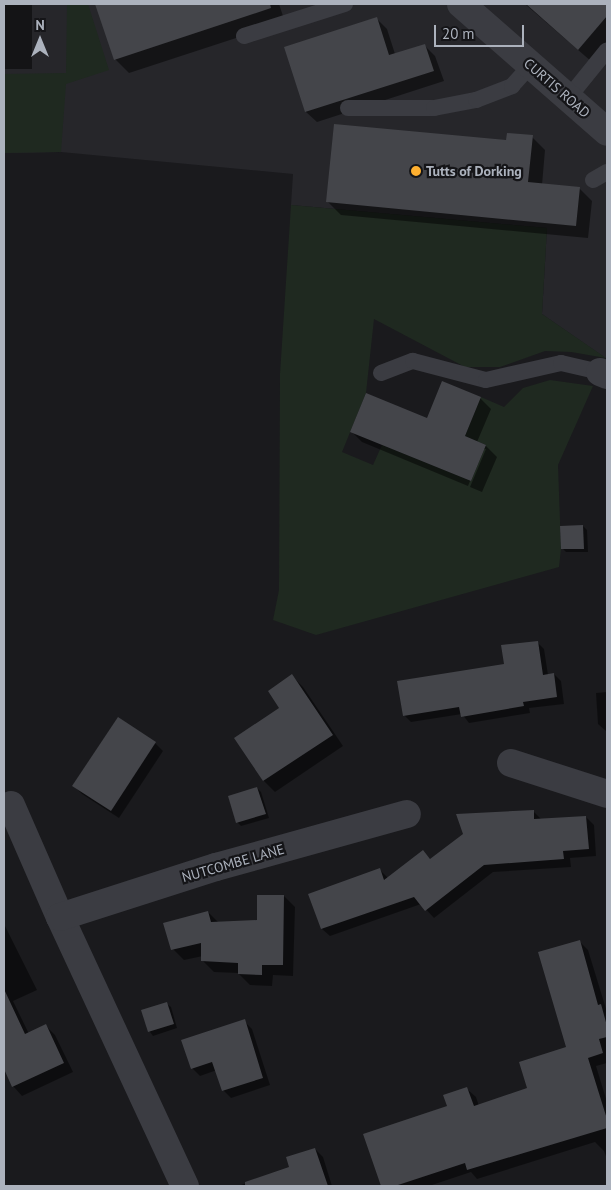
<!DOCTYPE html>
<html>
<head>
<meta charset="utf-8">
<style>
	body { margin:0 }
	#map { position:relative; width:611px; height:1190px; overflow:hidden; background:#1a1a1d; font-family:"PT Sans",sans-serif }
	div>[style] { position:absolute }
	.built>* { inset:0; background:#26262a }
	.green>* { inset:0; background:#1f2920 }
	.shadow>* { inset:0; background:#0007 }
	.building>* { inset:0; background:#44454a }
	.service>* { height:16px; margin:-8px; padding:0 8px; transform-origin:8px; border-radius:8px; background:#3b3c42 }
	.minor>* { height:28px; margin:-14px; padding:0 14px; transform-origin:14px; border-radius:14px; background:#3b3c42 }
	.dots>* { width:14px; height:14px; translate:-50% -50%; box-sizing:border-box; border:2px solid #151518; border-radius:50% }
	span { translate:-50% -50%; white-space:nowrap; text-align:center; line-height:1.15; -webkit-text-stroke:4.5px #151518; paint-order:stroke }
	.street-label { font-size:14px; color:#acb2bd }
	.poi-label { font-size:14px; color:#acb2bd; font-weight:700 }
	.left { translate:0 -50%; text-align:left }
	.frame { position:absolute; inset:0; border:5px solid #acb2bd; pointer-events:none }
	.north { position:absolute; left:15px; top:15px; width:50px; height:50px; -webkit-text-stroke:4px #151518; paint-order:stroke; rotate:0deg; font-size:14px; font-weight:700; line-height:20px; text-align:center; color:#acb2bd }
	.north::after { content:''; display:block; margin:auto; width:18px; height:22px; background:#acb2bd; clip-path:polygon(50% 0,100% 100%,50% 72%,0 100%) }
	.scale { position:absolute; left:434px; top:25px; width:90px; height:22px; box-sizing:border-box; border:2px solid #acb2bd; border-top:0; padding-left:6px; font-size:15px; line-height:18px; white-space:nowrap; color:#acb2bd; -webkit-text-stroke:4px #151518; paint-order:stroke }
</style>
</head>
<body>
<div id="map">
	<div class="built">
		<div style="clip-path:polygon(4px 4px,607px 4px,607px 359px,542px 314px,547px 228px,291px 205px,293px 174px,61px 152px,4px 153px)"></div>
	</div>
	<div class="green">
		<div style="clip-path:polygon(67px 4px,88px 4px,109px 70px,66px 84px,61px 152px,4px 153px,4px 74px,66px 73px)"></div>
		<div style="clip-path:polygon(291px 205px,547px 228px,542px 314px,606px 358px,571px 352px,545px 351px,500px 367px,465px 367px,374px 319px,366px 393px,342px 452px,373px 465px,382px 445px,471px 481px,486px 445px,465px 436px,481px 397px,504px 407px,523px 388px,550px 380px,593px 386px,558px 465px,561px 549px,559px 567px,316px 635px,273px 620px,279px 590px,280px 374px)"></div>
	</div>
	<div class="shadow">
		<div style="clip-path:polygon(4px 4px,32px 4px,32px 69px,4px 69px)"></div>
		<div style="clip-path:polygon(97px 4px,279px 4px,285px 22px,129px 73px,115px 59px)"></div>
		<div style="clip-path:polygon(525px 4px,607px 4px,607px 45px,592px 62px)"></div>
		<div style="clip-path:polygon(376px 18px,387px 29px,395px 54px,424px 45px,435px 56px,444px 81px,317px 122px,306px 112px,286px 48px)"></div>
		<div style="clip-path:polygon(532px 137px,545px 150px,542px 185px,579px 188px,592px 201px,588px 238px,341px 215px,328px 202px)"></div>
		<div style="clip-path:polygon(480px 398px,491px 409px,477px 442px,486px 446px,497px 457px,482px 492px,470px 487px,486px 449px,483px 449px,468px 486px,362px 442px,351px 431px,428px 420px)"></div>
		<div style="clip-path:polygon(583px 526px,587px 530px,588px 552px,566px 552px,562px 548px)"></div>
		<div style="clip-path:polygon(537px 642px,544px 649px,548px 675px,554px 674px,561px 681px,564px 704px,529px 708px,530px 713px,469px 723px,462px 714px,411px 722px,404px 715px,505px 665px)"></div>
		<div style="clip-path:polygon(292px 676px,303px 687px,343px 746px,275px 792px,264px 781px,236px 738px,281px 708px)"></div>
		<div style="clip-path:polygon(607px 692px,607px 731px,606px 731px,598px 724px,596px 693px)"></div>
		<div style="clip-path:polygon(118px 719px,155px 743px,163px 751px,119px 818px,82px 794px,74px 786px)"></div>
		<div style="clip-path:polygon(257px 788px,261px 792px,269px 818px,241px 826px,237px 822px)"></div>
		<div style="clip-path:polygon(533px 811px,542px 820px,586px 817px,594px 825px,596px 856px,570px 858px,571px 867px,493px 872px,434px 918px,421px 904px,330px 936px,322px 929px,380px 870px,388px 878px,423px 852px,431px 860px)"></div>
		<div style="clip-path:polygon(284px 896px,295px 907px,293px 976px,273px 975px,272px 986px,250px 985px,238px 973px,214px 972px,203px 961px,203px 956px,184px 960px,173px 949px,208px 912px,219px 923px,258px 922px)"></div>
		<div style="clip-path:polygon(4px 924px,37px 990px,13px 1001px,29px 1034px,45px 1025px,55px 1035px,73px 1072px,22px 1096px,13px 1086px,4px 1066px)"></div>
		<div style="clip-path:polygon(579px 941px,588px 950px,607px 1012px,607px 1063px,596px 1066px,607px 1102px,607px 1159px,604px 1151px,595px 1142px,477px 1179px,471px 1172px,429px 1186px,382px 1186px,365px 1135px,448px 1106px,467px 1089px,476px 1097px,479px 1106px,529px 1088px,567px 1048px)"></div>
		<div style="clip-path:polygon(167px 1004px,171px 1007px,177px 1028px,153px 1036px,150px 1032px,143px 1011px)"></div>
		<div style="clip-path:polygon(244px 1021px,252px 1029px,270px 1085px,231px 1098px,223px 1090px,217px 1070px,200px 1076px,192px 1068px)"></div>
		<div style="clip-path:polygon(315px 1149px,323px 1157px,332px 1186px,238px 1186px,291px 1168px)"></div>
	</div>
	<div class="building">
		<div style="clip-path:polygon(95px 4px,270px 4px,271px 8px,114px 60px)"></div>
		<div style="clip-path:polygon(526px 4px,607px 4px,607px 16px,578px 50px)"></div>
		<div style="clip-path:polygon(377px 17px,389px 55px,425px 44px,434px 71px,305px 112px,284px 47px)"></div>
		<div style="clip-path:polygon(334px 124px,506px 140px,507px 133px,533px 135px,528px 182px,580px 187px,576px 226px,326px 202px)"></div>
		<div style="clip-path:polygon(442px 381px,481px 397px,465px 436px,486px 445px,471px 481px,350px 432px,366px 393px,427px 418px)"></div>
		<div style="clip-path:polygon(583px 525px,584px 549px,561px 549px,560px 526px)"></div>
		<div style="clip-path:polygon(538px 641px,543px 675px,554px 673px,557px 697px,523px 702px,524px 706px,461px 717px,459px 707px,403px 716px,397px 681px,504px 664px,501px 645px)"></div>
		<div style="clip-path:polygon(292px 674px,333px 735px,263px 781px,234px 738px,279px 708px,268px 691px)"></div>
		<div style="clip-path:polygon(118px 717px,156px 742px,111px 811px,72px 786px)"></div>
		<div style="clip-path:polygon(257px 787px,266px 814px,236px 823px,228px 796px)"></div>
		<div style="clip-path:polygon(534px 810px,534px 819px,586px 816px,589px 849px,563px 851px,564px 859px,484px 865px,425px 911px,414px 897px,321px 929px,308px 894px,380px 868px,384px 880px,423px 850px,430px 859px,463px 834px,456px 814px)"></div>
		<div style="clip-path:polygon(257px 895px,284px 895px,283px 965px,262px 965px,262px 975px,238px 974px,238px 963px,201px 961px,201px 943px,171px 950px,163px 923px,208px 911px,211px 922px,257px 920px)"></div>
		<div style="clip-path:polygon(580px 940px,598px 1005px,601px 1004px,607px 1026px,607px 1037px,599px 1039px,603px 1053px,588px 1058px,607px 1119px,607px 1128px,467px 1170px,465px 1163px,395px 1186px,381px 1186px,363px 1134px,447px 1106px,443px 1095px,467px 1087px,474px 1106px,527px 1088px,519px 1062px,566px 1047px,538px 952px)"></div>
		<div style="clip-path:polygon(4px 989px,25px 1034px,46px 1024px,64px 1063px,12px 1087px,4px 1069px)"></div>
		<div style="clip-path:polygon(167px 1002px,174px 1024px,148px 1032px,141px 1010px)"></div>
		<div style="clip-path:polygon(245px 1019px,263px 1078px,222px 1091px,212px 1062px,191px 1069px,181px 1040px)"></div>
		<div style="clip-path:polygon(315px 1148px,328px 1186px,245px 1186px,245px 1182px,289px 1167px,286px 1157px)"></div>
	</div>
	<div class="service">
		<div style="left:244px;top:36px;width:106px;rotate:-17.6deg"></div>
		<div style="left:569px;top:97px;width:60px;rotate:-51deg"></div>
		<div style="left:348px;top:108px;width:86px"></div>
		<div style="left:434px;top:108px;width:43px;rotate:-10.8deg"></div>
		<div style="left:476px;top:100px;width:39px;rotate:-21deg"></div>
		<div style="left:512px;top:86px;width:28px;rotate:-48deg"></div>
		<div style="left:593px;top:180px;width:16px;rotate:-30deg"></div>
		<div style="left:381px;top:373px;width:34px;rotate:-21deg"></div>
		<div style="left:413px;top:361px;width:75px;rotate:14.6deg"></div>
		<div style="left:486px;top:380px;width:77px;rotate:-12.8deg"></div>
		<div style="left:561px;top:363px;width:40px;rotate:13deg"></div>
	</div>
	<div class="minor">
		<div style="left:461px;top:4px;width:194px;rotate:41.2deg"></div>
		<div style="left:600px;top:372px;width:8px;rotate:23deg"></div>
		<div style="left:511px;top:763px;width:101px;rotate:17.9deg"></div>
		<div style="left:11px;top:805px;width:122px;rotate:66.4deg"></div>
		<div style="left:60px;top:917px;width:297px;rotate:65.1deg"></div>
		<div style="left:60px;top:917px;width:164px;rotate:-17.8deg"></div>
		<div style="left:216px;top:867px;width:198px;rotate:-15.5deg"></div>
	</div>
	<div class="dots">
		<div style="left:416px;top:171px;background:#ffb030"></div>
	</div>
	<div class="street-label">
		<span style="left:557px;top:88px;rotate:41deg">CURTIS ROAD</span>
		<span style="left:233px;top:863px;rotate:-16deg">NUTCOMBE LANE</span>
	</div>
	<div class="poi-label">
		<span class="left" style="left:426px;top:171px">Tutts of Dorking</span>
	</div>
	<div class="frame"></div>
	<div class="north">N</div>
	<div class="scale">20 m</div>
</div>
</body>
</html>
